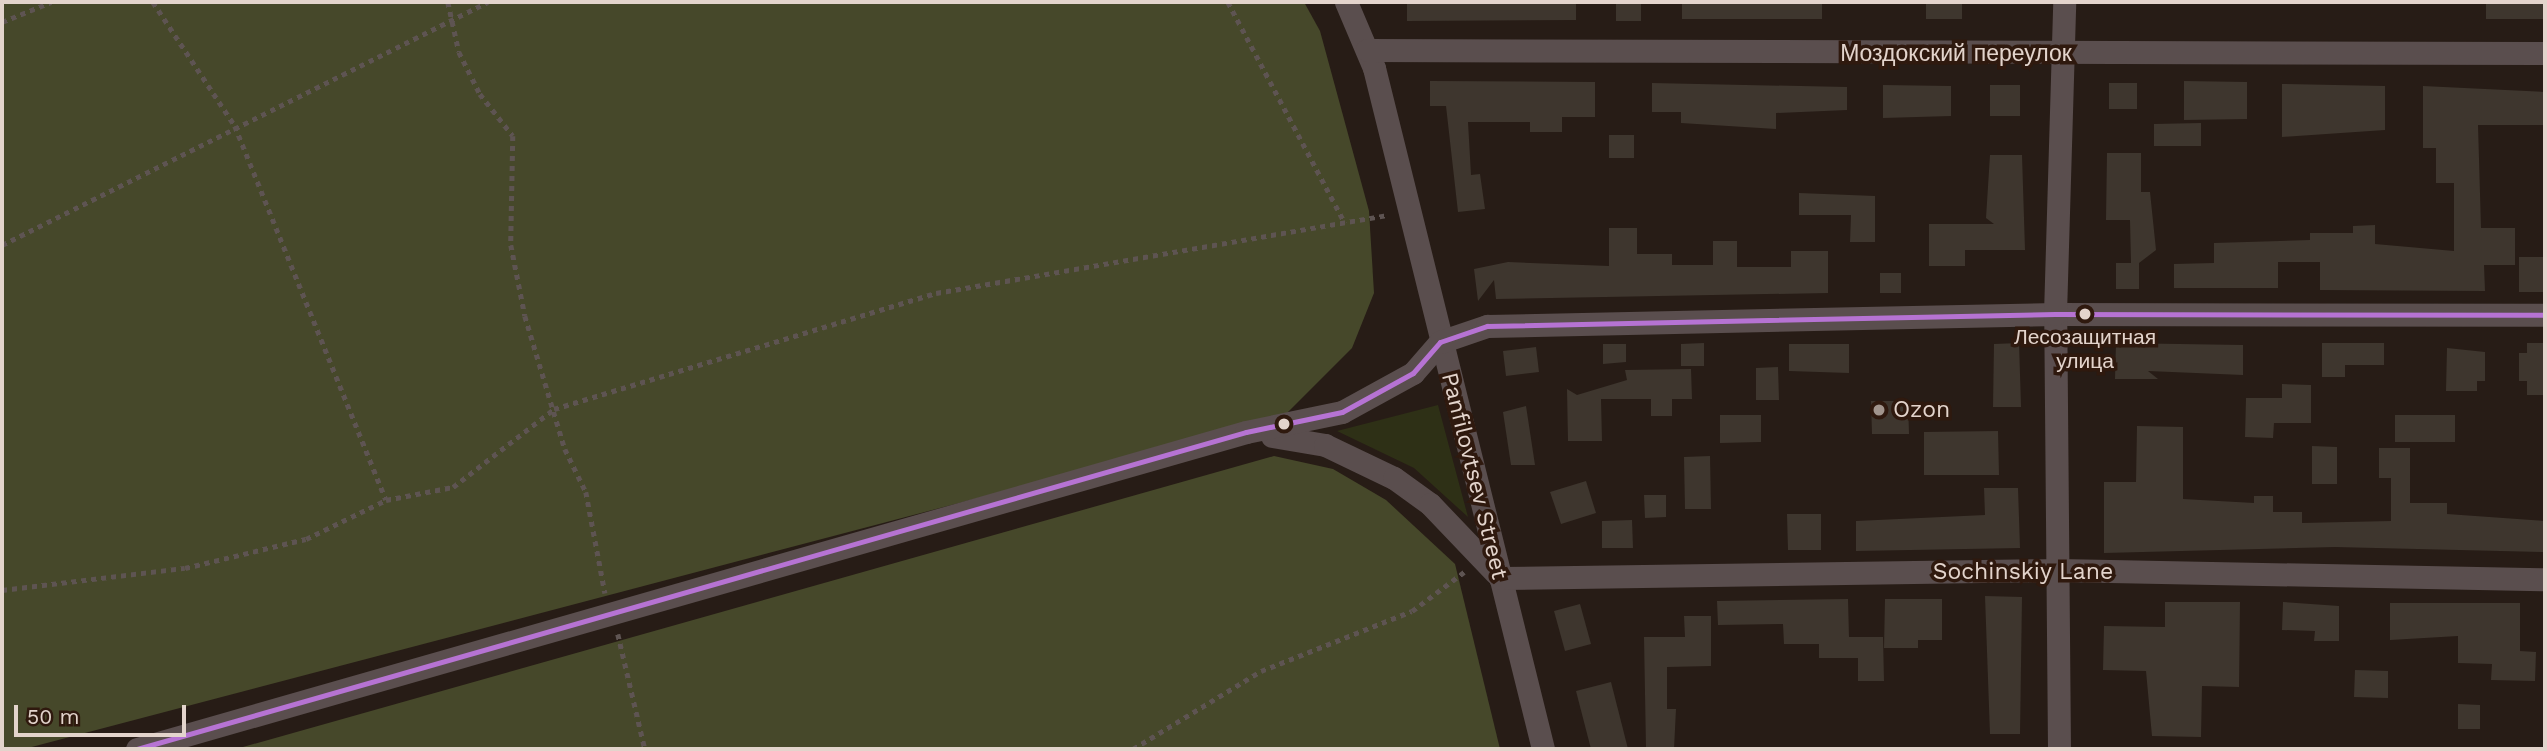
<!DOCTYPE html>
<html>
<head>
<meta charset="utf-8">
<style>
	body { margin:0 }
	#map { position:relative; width:2547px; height:751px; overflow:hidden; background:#271c16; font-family:"Work Sans",sans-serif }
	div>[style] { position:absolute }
	.green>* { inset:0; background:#2e3016 }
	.forest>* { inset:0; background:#46482a }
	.building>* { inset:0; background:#3e362e }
	.path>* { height:4.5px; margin-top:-2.25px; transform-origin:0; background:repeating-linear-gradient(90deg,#5e5452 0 5px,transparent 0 10px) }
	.minor>* { height:23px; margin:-11.5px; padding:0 11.5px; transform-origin:11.5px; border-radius:11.5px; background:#5a4e4e }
	.bus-1>* { height:5px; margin:-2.5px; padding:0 2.5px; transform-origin:2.5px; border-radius:2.5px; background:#b673d3 }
	.dots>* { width:19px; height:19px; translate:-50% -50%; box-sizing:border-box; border:4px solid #2f190e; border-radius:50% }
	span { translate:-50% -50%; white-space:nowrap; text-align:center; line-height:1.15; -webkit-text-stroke:7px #2f190e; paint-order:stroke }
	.bus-label { font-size:21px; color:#e3d4cc }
	.street-label { font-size:23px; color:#e3d4cc }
	.poi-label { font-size:23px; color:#e3d4cc }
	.left { translate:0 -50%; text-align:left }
	.frame { position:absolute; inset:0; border:4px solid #e3d4cc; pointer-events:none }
	.scale { position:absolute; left:14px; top:705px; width:172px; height:32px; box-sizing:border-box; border:4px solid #e3d4cc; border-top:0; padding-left:9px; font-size:21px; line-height:24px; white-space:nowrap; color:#e3d4cc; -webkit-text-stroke:5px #2f190e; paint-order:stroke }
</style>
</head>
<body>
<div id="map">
	<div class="green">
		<div style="clip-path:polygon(1438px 405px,1468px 517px,1414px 468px,1337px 431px)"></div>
	</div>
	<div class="forest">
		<div style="clip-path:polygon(2px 2px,1304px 2px,1320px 31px,1369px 211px,1374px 293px,1352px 348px,1282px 418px,24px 749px,2px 749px)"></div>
		<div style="clip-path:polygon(1274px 456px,1333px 469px,1386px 500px,1455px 564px,1500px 749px,236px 749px)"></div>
	</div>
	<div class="building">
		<div style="clip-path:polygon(1407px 2px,1576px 2px,1576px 20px,1407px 21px)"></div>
		<div style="clip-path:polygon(1616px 2px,1641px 2px,1641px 21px,1616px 21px)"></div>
		<div style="clip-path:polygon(1682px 2px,1822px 2px,1822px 19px,1682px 19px)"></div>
		<div style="clip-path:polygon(1926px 2px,1962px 2px,1962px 19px,1926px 19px)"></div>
		<div style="clip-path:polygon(2486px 2px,2545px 2px,2545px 19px,2486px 19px)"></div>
		<div style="clip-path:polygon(1430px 81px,1595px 82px,1595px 117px,1562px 117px,1562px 132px,1530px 132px,1530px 122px,1468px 122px,1471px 175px,1480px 174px,1485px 209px,1458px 212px,1446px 106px,1430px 106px)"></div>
		<div style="clip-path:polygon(2184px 81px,2247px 82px,2247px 119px,2184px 120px)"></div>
		<div style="clip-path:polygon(1652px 83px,1847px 87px,1847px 110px,1776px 113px,1776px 129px,1681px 123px,1681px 112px,1652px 112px)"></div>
		<div style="clip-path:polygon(2109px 83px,2137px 83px,2137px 109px,2109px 109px)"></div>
		<div style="clip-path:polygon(2282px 84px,2385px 86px,2385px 130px,2282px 137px)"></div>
		<div style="clip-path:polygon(1883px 85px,1951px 86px,1951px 116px,1883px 118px)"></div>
		<div style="clip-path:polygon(1990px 85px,2020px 85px,2020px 116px,1990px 116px)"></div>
		<div style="clip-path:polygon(2423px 86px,2545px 92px,2545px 125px,2478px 125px,2481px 228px,2515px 228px,2515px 265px,2484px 265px,2485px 291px,2320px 290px,2320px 262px,2278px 262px,2278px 288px,2174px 288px,2174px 264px,2214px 263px,2214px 243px,2310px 240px,2310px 233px,2353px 233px,2353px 226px,2375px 225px,2375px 244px,2454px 251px,2454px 183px,2436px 183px,2436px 148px,2423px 148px)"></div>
		<div style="clip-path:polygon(2201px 123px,2201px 146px,2154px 146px,2154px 124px)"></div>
		<div style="clip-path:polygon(1609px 135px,1634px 135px,1634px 158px,1609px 158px)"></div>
		<div style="clip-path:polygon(2107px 153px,2141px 153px,2141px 192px,2150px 192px,2156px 250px,2139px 263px,2139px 289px,2116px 289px,2116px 263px,2131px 263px,2130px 220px,2106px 220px)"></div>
		<div style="clip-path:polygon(1990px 155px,2022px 155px,2025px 250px,1965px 250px,1965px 266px,1929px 266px,1929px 224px,1994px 224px,1986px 218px)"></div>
		<div style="clip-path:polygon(1799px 193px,1875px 196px,1875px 242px,1850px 242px,1851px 215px,1799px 215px)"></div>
		<div style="clip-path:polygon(1609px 228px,1637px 228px,1637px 254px,1672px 254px,1672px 265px,1713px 265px,1713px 241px,1737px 241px,1737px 267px,1791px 267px,1791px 251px,1828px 251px,1828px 293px,1496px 299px,1494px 280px,1478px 301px,1474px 269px,1508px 262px,1609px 266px)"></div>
		<div style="clip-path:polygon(2519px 257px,2545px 257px,2545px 292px,2519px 292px)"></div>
		<div style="clip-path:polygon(1880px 273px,1901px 273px,1901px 293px,1880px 293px)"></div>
		<div style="clip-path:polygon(1704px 343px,1704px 366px,1681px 366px,1681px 344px)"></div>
		<div style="clip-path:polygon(2019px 343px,2021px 407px,1993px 407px,1994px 344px)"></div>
		<div style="clip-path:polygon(2116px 343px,2243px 345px,2243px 375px,2148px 371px,2158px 379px,2115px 379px)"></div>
		<div style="clip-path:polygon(2322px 343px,2384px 343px,2384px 365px,2345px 365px,2345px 377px,2322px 377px)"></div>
		<div style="clip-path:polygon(2527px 343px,2545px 343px,2545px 395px,2527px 395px,2527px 381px,2519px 381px,2519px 353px,2527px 353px)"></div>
		<div style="clip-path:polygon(1603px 344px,1626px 344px,1626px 362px,1603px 364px)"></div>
		<div style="clip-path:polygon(1789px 344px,1849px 344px,1849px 373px,1789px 371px)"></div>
		<div style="clip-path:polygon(1536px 347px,1539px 372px,1506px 376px,1503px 351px)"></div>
		<div style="clip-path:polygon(2447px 348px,2485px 352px,2485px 381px,2477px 381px,2477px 391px,2446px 391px)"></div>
		<div style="clip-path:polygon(1778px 367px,1779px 400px,1756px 400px,1756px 368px)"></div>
		<div style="clip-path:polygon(1691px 369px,1692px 399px,1672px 399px,1672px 416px,1651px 416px,1651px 399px,1601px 399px,1602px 441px,1568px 441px,1567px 389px,1577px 395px,1627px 380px,1625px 370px)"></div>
		<div style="clip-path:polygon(2282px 384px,2311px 385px,2311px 423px,2274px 423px,2273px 438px,2245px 437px,2246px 398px,2282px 398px)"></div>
		<div style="clip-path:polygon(1871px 401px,1908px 401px,1909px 434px,1872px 434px)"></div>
		<div style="clip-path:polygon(1526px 406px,1535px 465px,1511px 465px,1503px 412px)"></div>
		<div style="clip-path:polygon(1720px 415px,1761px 415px,1761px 442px,1720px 443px)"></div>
		<div style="clip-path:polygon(2395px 415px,2455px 415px,2455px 442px,2395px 442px)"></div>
		<div style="clip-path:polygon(2137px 426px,2183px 427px,2183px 499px,2254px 503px,2254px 496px,2273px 496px,2273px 512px,2302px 512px,2302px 523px,2391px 521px,2391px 478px,2379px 478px,2379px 448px,2410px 448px,2410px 503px,2447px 503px,2447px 514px,2545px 521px,2545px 552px,2335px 547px,2104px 553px,2104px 482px,2136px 482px)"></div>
		<div style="clip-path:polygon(1998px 431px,1999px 475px,1924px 475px,1924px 432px)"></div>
		<div style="clip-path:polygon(2312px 446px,2337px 447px,2337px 484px,2312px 484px)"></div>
		<div style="clip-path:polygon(1710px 456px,1711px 509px,1685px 509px,1684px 457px)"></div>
		<div style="clip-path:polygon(1586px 481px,1596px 513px,1561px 524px,1550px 492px)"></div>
		<div style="clip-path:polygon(1984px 488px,2018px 488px,2020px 548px,1856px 551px,1856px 521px,1985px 515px)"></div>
		<div style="clip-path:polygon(1644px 495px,1666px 495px,1666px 517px,1645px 518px)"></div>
		<div style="clip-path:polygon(1787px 514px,1821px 514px,1821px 550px,1788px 550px)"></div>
		<div style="clip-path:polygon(1632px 520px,1633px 548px,1602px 548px,1602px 521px)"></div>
		<div style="clip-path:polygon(1985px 596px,2022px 597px,2020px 734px,1990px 734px)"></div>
		<div style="clip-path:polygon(1848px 599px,1849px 637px,1883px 637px,1884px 681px,1858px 681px,1858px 658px,1819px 658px,1819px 644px,1784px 644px,1783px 624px,1718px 625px,1717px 601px)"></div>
		<div style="clip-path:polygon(1885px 599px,1942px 599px,1942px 640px,1918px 640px,1918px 648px,1884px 648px)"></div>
		<div style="clip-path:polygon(2165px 602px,2240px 602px,2239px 687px,2202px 686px,2201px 737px,2152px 736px,2146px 671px,2103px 670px,2104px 626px,2165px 627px)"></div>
		<div style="clip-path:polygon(2283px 602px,2339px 606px,2339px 641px,2314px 641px,2315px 631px,2282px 630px)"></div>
		<div style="clip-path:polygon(2390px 603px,2520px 603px,2520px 651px,2536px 652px,2535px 681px,2491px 680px,2492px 664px,2458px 663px,2458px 636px,2390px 640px)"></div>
		<div style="clip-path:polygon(1580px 604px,1591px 644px,1565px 651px,1554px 611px)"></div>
		<div style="clip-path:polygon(1684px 616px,1711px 616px,1711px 666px,1667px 667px,1667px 709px,1676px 709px,1674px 749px,1646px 749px,1644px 637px,1685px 637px)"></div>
		<div style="clip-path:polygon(2355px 670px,2388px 671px,2388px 698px,2354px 697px)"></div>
		<div style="clip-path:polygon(1611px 682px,1628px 749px,1591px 749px,1576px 691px)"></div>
		<div style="clip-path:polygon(2458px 704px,2480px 705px,2480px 729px,2458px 729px)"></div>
	</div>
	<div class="path">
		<div style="left:153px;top:2px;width:149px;rotate:56.5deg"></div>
		<div style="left:235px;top:126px;width:403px;rotate:68deg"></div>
		<div style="left:448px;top:2px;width:51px;rotate:77.6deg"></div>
		<div style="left:459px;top:52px;width:47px;rotate:63.4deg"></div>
		<div style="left:480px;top:94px;width:53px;rotate:51.8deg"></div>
		<div style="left:513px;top:136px;width:109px;rotate:91.1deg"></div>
		<div style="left:511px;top:245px;width:72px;rotate:78.8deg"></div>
		<div style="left:525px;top:316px;width:139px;rotate:73.3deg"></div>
		<div style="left:565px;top:449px;width:48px;rotate:64deg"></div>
		<div style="left:586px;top:492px;width:103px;rotate:79.3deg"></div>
		<div style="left:1228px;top:2px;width:250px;rotate:62.1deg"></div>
		<div style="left:2px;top:22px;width:53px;rotate:-22.2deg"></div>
		<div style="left:2px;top:245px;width:543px;rotate:-26.57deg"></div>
		<div style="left:2px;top:590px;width:184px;rotate:-6.9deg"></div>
		<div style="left:185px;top:568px;width:124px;rotate:-13.5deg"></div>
		<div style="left:306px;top:539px;width:89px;rotate:-26deg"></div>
		<div style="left:386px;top:500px;width:68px;rotate:-11deg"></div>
		<div style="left:453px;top:487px;width:128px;rotate:-37.7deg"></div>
		<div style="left:554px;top:409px;width:399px;rotate:-16.9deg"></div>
		<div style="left:936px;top:293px;width:459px;rotate:-9.8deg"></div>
		<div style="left:618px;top:634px;width:118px;rotate:76.8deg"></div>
		<div style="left:1133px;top:749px;width:150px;rotate:-31.4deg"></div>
		<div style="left:1261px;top:671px;width:162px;rotate:-21.7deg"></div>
		<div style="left:1412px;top:611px;width:65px;rotate:-36.9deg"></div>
	</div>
	<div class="minor">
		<div style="left:1346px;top:2px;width:72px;rotate:67deg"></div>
		<div style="left:1374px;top:68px;width:702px;rotate:76.06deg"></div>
		<div style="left:1367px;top:50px;width:1178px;rotate:0.15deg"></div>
		<div style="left:1272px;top:436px;width:54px;rotate:9.6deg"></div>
		<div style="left:1325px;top:445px;width:76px;rotate:25.6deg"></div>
		<div style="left:1394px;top:478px;width:44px;rotate:35.8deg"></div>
		<div style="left:1430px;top:504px;width:95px;rotate:46.3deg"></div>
		<div style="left:1500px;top:578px;width:559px;rotate:-0.82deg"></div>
		<div style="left:2059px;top:570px;width:486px;rotate:1.1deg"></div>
		<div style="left:137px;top:749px;width:1153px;rotate:-15.95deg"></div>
		<div style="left:1246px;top:432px;width:98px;rotate:-11.8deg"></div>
		<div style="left:1342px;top:412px;width:81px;rotate:-28.8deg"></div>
		<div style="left:1413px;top:373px;width:41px;rotate:-48.9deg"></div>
		<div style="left:1440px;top:342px;width:50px;rotate:-18.8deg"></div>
		<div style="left:1487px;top:326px;width:568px;rotate:-1.21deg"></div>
		<div style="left:2055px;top:314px;width:490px;rotate:0.1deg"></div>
		<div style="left:2059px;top:749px;width:435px;rotate:-90.5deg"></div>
		<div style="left:2055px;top:314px;width:312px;rotate:-88.3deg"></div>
	</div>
	<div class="bus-1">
		<div style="left:137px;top:749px;width:1153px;rotate:-15.95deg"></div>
		<div style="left:1246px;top:432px;width:98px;rotate:-11.8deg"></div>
		<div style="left:1342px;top:412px;width:81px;rotate:-28.8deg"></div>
		<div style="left:1413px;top:373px;width:41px;rotate:-48.9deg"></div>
		<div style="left:1440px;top:342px;width:50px;rotate:-18.8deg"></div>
		<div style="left:1487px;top:326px;width:568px;rotate:-1.21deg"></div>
		<div style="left:2055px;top:314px;width:490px;rotate:0.1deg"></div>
	</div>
	<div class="dots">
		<div style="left:2085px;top:314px;background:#e3d4cc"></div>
		<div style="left:1879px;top:410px;background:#a1948c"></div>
		<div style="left:1284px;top:424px;background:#e3d4cc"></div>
	</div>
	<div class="bus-label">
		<span style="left:2085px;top:349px">Лесозащитная<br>улица</span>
	</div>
	<div class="street-label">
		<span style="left:1956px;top:54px">Моздокский переулок</span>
		<span style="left:1474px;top:476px;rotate:76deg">Panfilovtsev Street</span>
		<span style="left:2023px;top:572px">Sochinskiy Lane</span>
	</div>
	<div class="poi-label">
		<span class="left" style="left:1893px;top:410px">Ozon</span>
	</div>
	<div class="frame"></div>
	<div class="scale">50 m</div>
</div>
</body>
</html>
